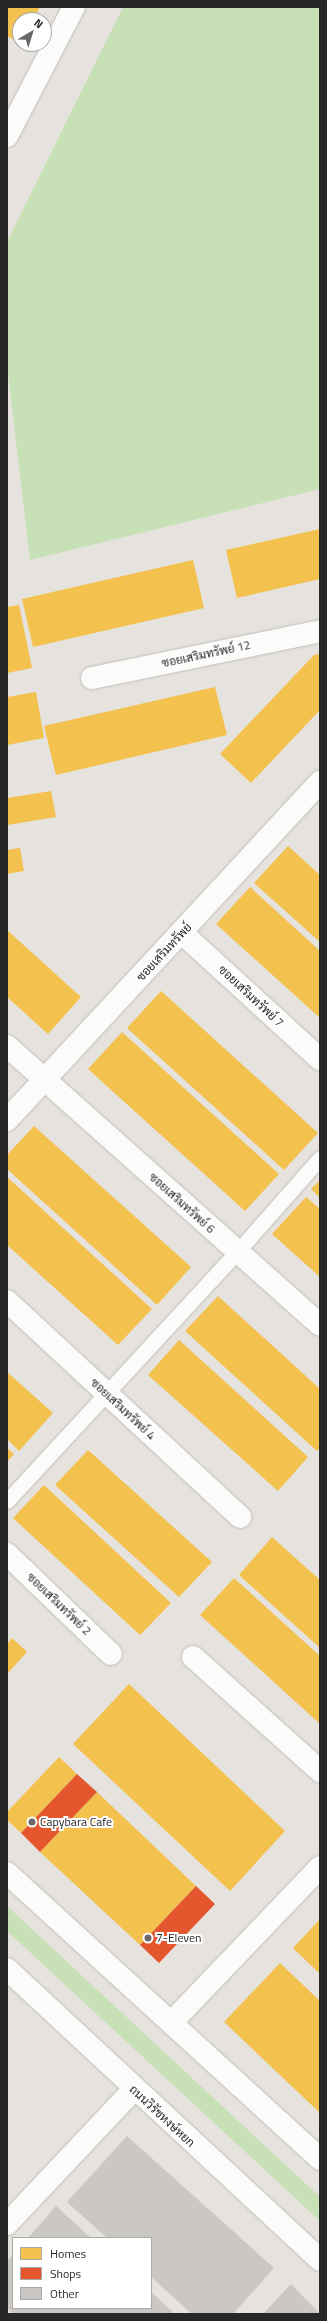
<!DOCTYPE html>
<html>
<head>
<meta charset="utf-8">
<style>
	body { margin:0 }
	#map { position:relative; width:327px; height:2321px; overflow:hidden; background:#e6e2dd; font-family:"Titillium Web",Sarabun,sans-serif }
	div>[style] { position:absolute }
	.green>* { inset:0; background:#c7e0b6 }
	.homes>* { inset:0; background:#f2c14e }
	.shops>* { inset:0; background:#e4572e }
	.building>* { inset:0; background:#cbc8c4 }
	.roads { filter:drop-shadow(0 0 1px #c0bebe) drop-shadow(0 0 1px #c0bebe) }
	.lane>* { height:15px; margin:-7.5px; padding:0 7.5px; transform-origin:7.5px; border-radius:7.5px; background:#fbfbfa }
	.street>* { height:22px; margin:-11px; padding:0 11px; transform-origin:11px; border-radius:11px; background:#fbfbfa }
	.secondary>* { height:22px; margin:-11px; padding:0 11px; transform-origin:11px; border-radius:11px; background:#fbfbfa }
	.dots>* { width:11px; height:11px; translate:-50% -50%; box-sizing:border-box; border:2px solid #fff; border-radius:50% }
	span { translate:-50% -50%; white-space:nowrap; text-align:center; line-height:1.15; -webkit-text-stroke:4px #fff; paint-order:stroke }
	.street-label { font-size:12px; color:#272727 }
	.poi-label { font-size:12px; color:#272727 }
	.left { translate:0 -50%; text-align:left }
	.frame { position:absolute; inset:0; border:8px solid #272727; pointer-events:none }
	.legend { position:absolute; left:12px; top:2237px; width:140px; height:72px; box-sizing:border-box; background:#fff; border:1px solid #a9a9a9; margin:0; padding:5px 7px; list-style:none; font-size:12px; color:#272727 }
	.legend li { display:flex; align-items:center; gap:8px; height:20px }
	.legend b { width:20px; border:1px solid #a9a9a9 }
	.north { position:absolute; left:12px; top:12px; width:40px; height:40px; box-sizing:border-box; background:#fff; border:1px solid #a9a9a9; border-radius:50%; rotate:38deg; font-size:11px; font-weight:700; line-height:16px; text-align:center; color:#272727 }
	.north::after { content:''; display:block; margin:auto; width:14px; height:18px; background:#6a6867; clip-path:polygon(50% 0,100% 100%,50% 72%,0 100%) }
</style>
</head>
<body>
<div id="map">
	<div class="green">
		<div style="clip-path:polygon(123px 7px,320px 7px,320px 489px,30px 560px,7px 365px,7px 242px)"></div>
		<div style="clip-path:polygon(7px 1906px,320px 2197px,320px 2221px,7px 1931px)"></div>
	</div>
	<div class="homes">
		<div style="clip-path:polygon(7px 7px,40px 7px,33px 20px,20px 20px,20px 43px,7px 36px)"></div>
		<div style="clip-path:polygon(320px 529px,320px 579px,237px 598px,226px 550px)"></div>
		<div style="clip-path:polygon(193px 560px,204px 608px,33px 647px,22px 599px)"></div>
		<div style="clip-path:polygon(19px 605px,32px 668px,7px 673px,7px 607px)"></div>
		<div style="clip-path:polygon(320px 654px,320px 710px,251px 783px,220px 754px,314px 655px)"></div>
		<div style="clip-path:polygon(215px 687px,227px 735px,56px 775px,44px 726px)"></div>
		<div style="clip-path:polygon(36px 692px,44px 738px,7px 745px,7px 697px)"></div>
		<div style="clip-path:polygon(51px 791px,56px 817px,7px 825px,7px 798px)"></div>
		<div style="clip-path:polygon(288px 846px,320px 875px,320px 942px,254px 883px)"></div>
		<div style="clip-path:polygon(20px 848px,24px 871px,7px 874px,7px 850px)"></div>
		<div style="clip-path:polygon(250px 887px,320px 951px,320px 1018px,216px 924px)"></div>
		<div style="clip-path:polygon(7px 930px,81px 997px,48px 1034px,7px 997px)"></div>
		<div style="clip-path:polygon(161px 991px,318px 1133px,284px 1170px,127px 1028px)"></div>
		<div style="clip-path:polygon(122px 1032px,279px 1174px,245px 1211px,88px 1069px)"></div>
		<div style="clip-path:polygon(34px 1126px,191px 1267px,157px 1305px,7px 1169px,7px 1155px)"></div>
		<div style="clip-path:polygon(7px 1177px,152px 1309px,118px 1345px,7px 1245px)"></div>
		<div style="clip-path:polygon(320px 1180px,320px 1198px,311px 1189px)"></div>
		<div style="clip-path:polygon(306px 1197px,320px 1209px,320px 1277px,272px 1234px)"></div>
		<div style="clip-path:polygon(218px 1296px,320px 1389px,320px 1448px,317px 1451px,185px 1331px)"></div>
		<div style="clip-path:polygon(179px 1340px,308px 1457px,278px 1491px,148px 1375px)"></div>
		<div style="clip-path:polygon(7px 1372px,53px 1413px,19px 1451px,7px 1439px)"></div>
		<div style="clip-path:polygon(7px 1448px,14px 1454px,7px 1462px)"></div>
		<div style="clip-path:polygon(88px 1450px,212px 1562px,179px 1597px,55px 1485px)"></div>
		<div style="clip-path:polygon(44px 1485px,171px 1603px,140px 1635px,13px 1518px)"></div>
		<div style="clip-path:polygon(272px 1537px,320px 1580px,320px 1648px,239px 1575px)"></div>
		<div style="clip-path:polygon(234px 1578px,320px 1656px,320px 1724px,200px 1615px)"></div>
		<div style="clip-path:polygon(12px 1638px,27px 1652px,7px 1674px,7px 1644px)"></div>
		<div style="clip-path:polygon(129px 1684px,285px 1831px,230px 1891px,73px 1744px)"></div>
		<div style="clip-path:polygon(59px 1757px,77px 1774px,21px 1833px,7px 1820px,7px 1812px)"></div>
		<div style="clip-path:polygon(97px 1792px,196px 1886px,140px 1945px,40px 1852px)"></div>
		<div style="clip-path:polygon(320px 1919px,320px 1974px,293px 1948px)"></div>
		<div style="clip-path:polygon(280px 1963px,320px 2001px,320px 2113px,224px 2022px)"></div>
	</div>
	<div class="shops">
		<div style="clip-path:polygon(77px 1774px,97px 1792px,40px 1852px,21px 1833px)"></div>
		<div style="clip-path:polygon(196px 1886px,215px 1904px,159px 1963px,140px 1945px)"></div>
	</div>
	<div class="building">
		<div style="clip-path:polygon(127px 2136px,274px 2268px,233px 2314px,192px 2314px,151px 2277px,151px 2238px,107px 2238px,67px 2202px)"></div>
		<div style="clip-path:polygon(56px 2206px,91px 2238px,28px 2238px)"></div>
		<div style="clip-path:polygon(13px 2254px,13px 2308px,151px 2308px,151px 2292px,175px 2314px,14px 2314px,7px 2308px,7px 2261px)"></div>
		<div style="clip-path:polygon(291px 2284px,320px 2314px,263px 2314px)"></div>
	</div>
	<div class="roads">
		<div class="lane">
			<div style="left:7px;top:1501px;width:339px;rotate:-47.3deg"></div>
			<div style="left:237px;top:1252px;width:125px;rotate:-48.6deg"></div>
		</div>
		<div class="street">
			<div style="left:7px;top:136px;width:145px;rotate:-62.6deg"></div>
			<div style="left:92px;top:678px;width:233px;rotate:-11.6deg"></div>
			<div style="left:182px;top:933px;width:187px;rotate:42.4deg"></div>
			<div style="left:7px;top:1046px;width:419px;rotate:41.7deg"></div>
			<div style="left:7px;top:1120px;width:461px;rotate:-47.2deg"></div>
			<div style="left:7px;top:1301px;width:318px;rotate:42.8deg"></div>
			<div style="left:7px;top:1554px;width:144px;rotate:43.9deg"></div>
			<div style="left:193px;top:1657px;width:171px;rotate:41.9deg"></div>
			<div style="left:172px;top:2022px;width:214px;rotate:-46.3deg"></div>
			<div style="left:7px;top:2224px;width:185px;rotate:-46.7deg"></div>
		</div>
		<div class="secondary">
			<div style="left:7px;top:1873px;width:424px;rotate:42.4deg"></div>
			<div style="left:7px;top:1969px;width:427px;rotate:42.9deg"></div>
		</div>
	</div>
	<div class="dots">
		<div style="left:32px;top:1822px;background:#6a6867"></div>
		<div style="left:148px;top:1938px;background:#6a6867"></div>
	</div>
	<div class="street-label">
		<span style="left:206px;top:654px;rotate:-12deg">ซอยเสริมทรัพย์ 12</span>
		<span style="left:164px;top:952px;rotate:-47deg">ซอยเสริมทรัพย์</span>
		<span style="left:251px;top:996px;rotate:43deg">ซอยเสริมทรัพย์ 7</span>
		<span style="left:182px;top:1203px;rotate:42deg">ซอยเสริมทรัพย์ 6</span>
		<span style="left:123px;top:1409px;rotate:43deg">ซอยเสริมทรัพย์ 4</span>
		<span style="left:59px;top:1604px;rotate:44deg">ซอยเสริมทรัพย์ 2</span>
		<span style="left:162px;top:2116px;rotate:43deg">ถนนวิรัชหงษ์หยก</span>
	</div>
	<div class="poi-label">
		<span class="left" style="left:40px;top:1822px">Capybara Cafe</span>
		<span class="left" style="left:156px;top:1938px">7-Eleven</span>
	</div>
	<div class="frame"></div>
	<ul class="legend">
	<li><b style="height:11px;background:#f2c14e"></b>Homes</li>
	<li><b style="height:11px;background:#e4572e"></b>Shops</li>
	<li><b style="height:11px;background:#cbc8c4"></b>Other</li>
	</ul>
	<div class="north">N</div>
</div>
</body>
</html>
